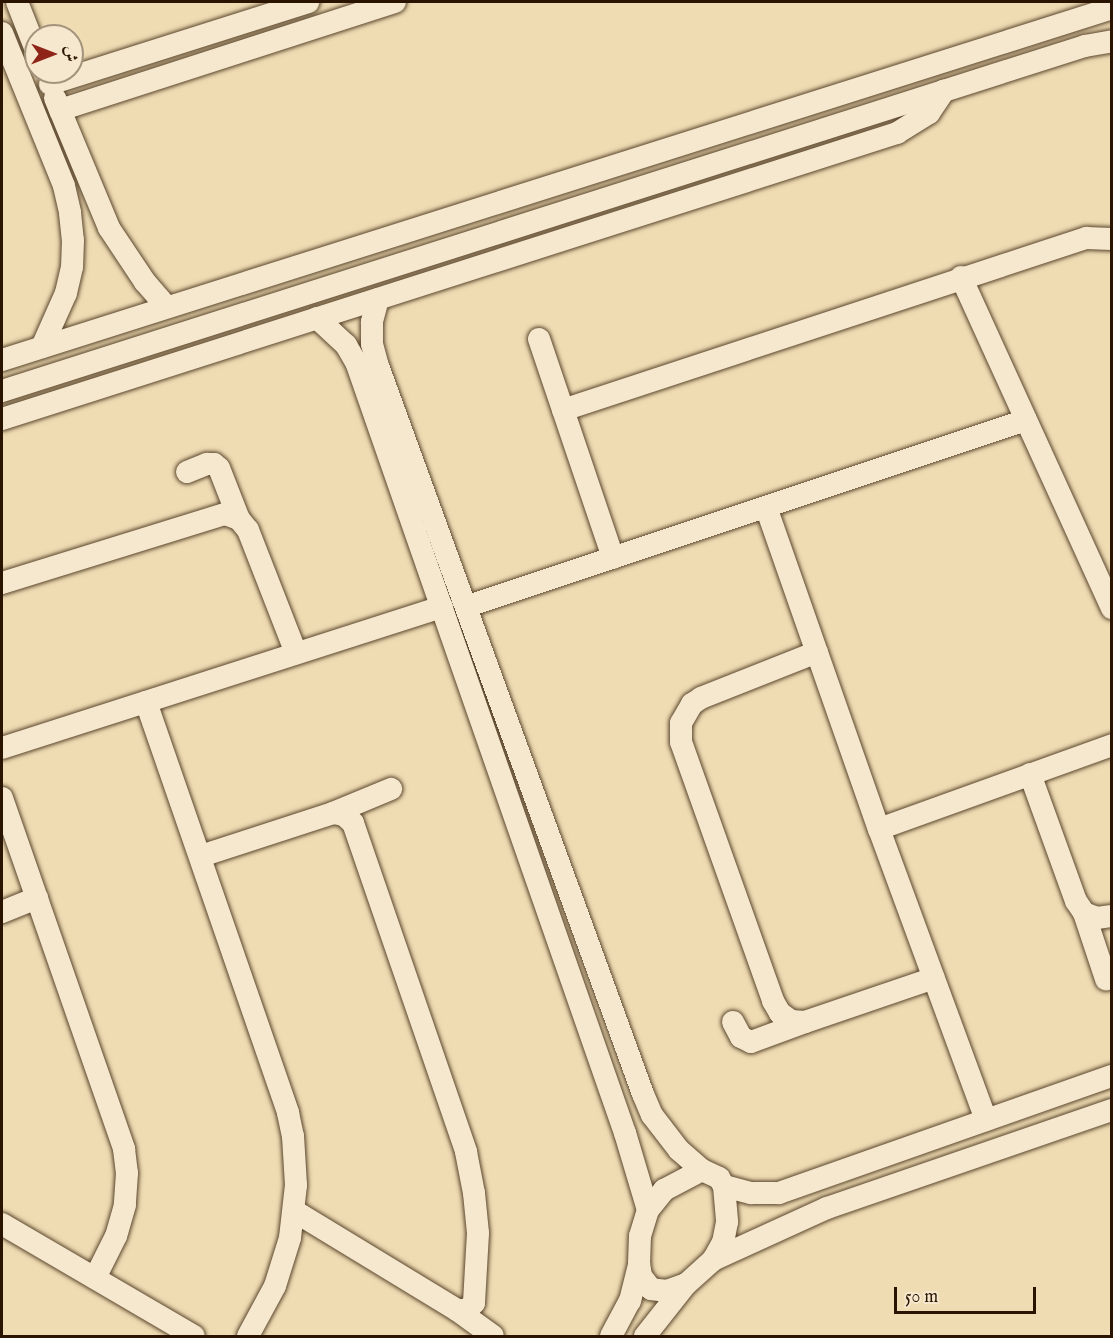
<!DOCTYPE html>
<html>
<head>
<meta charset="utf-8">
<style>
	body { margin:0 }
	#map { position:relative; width:1113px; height:1338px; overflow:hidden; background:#efdcb3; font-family:"IM FELL English",Amiri,serif }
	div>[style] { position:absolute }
	.roads { filter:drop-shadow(0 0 2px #5b462d) drop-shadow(0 0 2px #5b462d) }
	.minor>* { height:22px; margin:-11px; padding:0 11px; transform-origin:11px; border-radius:11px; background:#f5e8ce }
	span { translate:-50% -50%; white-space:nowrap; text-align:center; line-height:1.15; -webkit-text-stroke:6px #f5e8ce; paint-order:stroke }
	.frame { position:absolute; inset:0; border:3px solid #2a1400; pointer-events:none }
	.north { position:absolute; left:24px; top:24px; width:60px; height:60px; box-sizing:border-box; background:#f5e8ce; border:2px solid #a4937c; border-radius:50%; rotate:90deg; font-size:16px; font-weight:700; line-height:24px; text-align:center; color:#2a1400 }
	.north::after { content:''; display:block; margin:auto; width:21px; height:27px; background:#8f2418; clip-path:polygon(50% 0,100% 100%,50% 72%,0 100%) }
	.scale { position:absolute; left:894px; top:1287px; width:142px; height:27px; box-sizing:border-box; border:3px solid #2a1400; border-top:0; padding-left:8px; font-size:18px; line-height:21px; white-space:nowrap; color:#2a1400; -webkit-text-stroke:4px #f5e8ce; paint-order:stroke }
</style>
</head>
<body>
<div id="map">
	<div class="roads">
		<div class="minor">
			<div style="left:17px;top:2px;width:52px;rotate:68.4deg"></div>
			<div style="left:2px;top:33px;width:165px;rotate:67.9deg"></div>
			<div style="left:64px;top:186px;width:28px;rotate:77deg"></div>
			<div style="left:70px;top:213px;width:27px;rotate:84deg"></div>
			<div style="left:73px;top:240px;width:27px;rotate:92deg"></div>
			<div style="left:72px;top:267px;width:27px;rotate:103deg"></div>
			<div style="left:66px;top:293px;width:59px;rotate:114deg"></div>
			<div style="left:50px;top:84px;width:271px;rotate:-17.6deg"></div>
			<div style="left:55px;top:98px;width:141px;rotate:67.4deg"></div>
			<div style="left:109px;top:228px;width:65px;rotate:56.3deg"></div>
			<div style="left:145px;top:282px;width:33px;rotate:49deg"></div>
			<div style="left:60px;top:110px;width:352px;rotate:-17.9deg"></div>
			<div style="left:961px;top:277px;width:364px;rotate:65.5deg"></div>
			<div style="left:378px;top:299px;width:24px;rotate:105deg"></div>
			<div style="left:372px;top:322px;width:22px;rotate:90deg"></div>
			<div style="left:372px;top:344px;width:23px;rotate:75deg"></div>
			<div style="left:378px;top:366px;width:775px;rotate:70deg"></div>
			<div style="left:643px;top:1094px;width:23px;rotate:67deg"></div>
			<div style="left:652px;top:1115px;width:44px;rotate:52.4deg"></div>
			<div style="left:679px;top:1150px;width:30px;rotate:41deg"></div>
			<div style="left:702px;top:1170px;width:19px;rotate:25deg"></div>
			<div style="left:719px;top:1178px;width:9px;rotate:58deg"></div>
			<div style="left:724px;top:1186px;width:36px;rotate:85deg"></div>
			<div style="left:727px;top:1222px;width:20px;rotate:101deg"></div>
			<div style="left:723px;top:1242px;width:21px;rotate:119deg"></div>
			<div style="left:713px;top:1260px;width:36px;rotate:138deg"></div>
			<div style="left:686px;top:1284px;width:20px;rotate:160deg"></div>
			<div style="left:667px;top:1291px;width:16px;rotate:-173deg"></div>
			<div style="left:651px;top:1289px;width:16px;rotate:-128deg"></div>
			<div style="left:641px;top:1276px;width:12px;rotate:-99deg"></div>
			<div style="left:639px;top:1264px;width:28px;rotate:-88deg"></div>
			<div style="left:640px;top:1236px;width:27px;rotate:-73deg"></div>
			<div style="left:648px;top:1210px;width:26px;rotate:-51deg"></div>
			<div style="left:664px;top:1190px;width:43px;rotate:-27.8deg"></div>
			<div style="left:317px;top:318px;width:40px;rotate:43deg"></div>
			<div style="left:346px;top:345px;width:20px;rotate:60deg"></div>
			<div style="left:356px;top:362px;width:817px;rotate:70.77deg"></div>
			<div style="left:625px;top:1133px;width:80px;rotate:73.4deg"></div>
			<div style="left:539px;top:339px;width:231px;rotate:71.3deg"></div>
			<div style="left:2px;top:360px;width:1164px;rotate:-17.59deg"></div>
			<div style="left:2px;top:391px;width:1137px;rotate:-17.67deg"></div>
			<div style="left:1085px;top:46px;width:27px;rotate:-10deg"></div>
			<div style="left:563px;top:410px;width:551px;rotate:-18.2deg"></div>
			<div style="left:1086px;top:238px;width:26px;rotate:2deg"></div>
			<div style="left:2px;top:419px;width:940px;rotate:-17.72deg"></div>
			<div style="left:897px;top:133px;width:38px;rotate:-32deg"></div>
			<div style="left:929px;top:113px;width:27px;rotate:-56deg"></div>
			<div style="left:187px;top:472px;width:22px;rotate:-22deg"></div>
			<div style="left:207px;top:464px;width:7px"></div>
			<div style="left:214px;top:464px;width:6px;rotate:39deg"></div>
			<div style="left:219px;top:468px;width:55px;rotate:68.6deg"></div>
			<div style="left:766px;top:507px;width:341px;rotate:70.7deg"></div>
			<div style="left:879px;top:829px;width:310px;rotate:69.8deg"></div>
			<div style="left:2px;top:583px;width:233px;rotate:-17.2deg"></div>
			<div style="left:225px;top:514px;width:15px;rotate:20deg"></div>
			<div style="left:239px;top:519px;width:14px;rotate:51deg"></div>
			<div style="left:248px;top:530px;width:132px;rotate:68.7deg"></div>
			<div style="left:468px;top:606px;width:588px;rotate:-18.43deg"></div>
			<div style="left:817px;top:652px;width:125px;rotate:158.4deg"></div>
			<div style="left:701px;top:698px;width:11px;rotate:146deg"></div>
			<div style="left:692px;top:704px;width:22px;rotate:120deg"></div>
			<div style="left:681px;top:723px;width:19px;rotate:90deg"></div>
			<div style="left:681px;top:742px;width:275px;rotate:70.4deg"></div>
			<div style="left:773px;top:1001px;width:14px;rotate:60deg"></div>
			<div style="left:780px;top:1013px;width:14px;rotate:36deg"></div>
			<div style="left:791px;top:1021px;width:14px;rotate:4deg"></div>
			<div style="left:805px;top:1022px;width:136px;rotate:-18.8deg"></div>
			<div style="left:146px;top:702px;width:435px;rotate:70.9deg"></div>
			<div style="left:288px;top:1113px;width:24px;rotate:78deg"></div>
			<div style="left:293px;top:1136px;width:49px;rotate:86.5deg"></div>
			<div style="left:296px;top:1185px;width:53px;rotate:96.5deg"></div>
			<div style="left:290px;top:1238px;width:50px;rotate:107.4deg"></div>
			<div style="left:275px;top:1286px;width:57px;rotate:118.4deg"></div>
			<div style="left:2px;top:748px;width:462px;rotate:-17.8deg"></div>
			<div style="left:1030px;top:774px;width:135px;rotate:70.1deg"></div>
			<div style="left:1076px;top:901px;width:14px;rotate:56deg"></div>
			<div style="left:1084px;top:913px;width:14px;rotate:21deg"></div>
			<div style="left:1097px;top:918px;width:15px;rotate:-8deg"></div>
			<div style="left:2px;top:798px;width:372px;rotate:70.8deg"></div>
			<div style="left:124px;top:1149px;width:24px;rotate:83deg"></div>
			<div style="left:127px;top:1173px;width:32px;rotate:94deg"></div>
			<div style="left:125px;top:1205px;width:32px;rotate:106deg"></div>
			<div style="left:116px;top:1236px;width:47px;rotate:116.6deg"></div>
			<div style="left:333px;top:813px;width:63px;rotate:-22.5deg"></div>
			<div style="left:879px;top:829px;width:248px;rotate:-19.8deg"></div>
			<div style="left:201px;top:856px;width:139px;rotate:-18deg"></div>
			<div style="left:333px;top:813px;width:11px;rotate:10deg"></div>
			<div style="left:344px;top:815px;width:12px;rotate:42deg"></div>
			<div style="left:353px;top:823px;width:348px;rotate:71deg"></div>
			<div style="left:466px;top:1152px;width:42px;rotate:79deg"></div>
			<div style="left:474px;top:1193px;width:40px;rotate:84.3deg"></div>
			<div style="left:478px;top:1233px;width:70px;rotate:93.3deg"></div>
			<div style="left:474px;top:1303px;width:10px;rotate:135deg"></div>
			<div style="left:467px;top:1310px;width:10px;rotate:180deg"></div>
			<div style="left:457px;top:1310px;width:191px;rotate:-148.7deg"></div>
			<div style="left:2px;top:912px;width:38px;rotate:-22deg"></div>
			<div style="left:1084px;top:913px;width:70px;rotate:71.6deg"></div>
			<div style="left:733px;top:1022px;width:17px;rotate:62deg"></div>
			<div style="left:741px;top:1037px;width:11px;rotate:27deg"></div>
			<div style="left:751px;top:1042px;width:58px;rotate:-20.3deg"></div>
			<div style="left:724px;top:1186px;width:28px;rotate:15deg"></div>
			<div style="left:751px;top:1193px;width:28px"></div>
			<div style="left:779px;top:1193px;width:353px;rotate:-19.4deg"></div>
			<div style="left:2px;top:1224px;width:222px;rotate:30.3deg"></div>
			<div style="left:713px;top:1260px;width:125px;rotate:-24.5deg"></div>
			<div style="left:827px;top:1208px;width:301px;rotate:-19deg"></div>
			<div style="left:457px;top:1310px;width:44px;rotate:35.8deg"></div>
			<div style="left:611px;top:1336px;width:40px;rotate:-62deg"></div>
			<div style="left:630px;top:1301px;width:38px;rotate:-76deg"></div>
			<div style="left:645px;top:1336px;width:66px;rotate:-51.7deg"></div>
		</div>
	</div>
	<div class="frame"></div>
	<div class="north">ش</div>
	<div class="scale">50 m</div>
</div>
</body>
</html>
